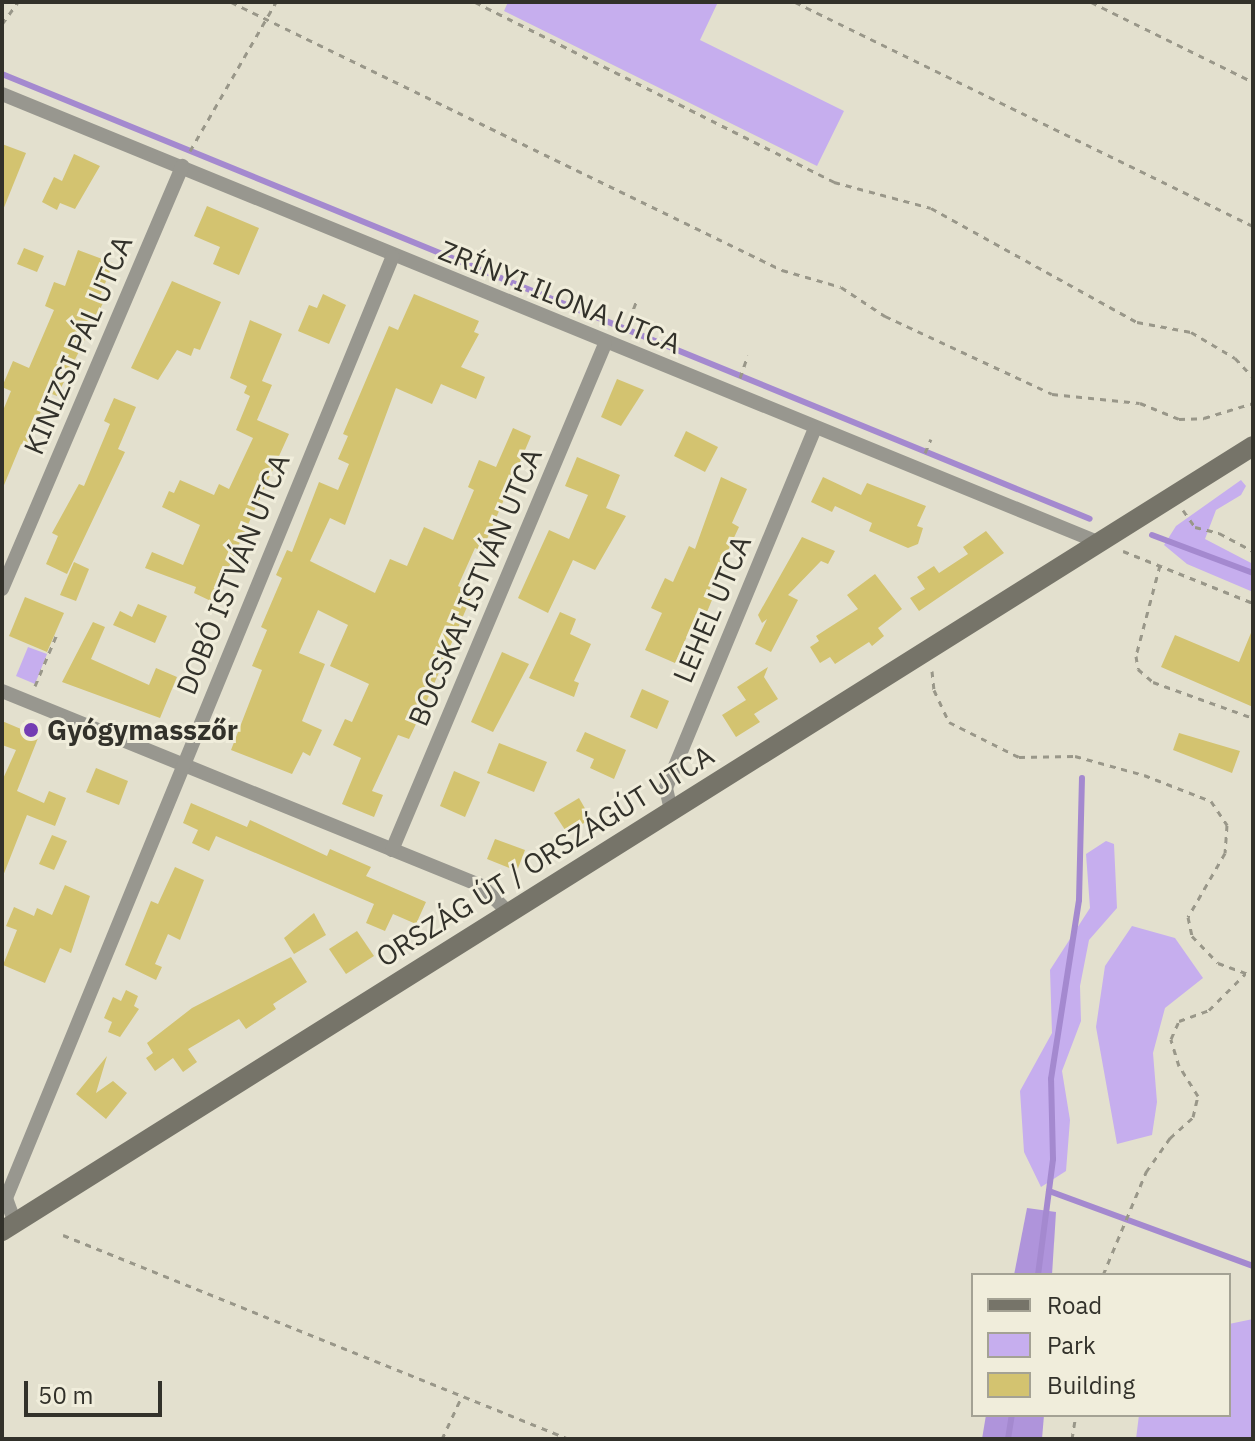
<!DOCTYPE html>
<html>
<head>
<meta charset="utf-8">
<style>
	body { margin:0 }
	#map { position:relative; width:1255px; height:1441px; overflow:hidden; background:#e3e0ce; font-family:"IBM Plex Sans",sans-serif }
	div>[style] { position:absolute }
	.green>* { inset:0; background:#c6aeee }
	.forest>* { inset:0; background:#af94db }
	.stream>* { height:6px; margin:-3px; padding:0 3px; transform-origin:3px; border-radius:3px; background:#a489cf }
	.building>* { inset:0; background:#d3c370 }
	.path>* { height:3px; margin-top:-1.5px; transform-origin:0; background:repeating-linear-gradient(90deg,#999789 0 6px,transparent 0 12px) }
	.minor>* { height:14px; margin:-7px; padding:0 7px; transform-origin:7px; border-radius:7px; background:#98978f }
	.secondary>* { height:20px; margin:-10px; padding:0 10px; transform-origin:10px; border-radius:10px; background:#767469 }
	.dots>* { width:22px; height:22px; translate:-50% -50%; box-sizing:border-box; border:4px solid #f0eddb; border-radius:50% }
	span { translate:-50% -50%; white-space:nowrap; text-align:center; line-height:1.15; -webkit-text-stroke:6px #f0eddb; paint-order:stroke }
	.street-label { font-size:28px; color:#32312a }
	.poi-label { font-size:28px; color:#32312a; font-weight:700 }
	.left { translate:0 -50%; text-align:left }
	.frame { position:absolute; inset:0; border:4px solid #32312a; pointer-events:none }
	.legend { position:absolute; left:971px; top:1273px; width:260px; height:144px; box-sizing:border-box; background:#f0eddb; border:2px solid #a4a294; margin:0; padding:10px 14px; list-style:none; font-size:24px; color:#32312a }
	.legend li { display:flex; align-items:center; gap:16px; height:40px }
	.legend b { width:40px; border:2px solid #a4a294 }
	.scale { position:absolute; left:24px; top:1381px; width:138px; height:36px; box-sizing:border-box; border:4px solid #32312a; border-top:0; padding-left:10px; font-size:24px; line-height:28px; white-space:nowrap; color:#32312a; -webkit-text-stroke:6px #f0eddb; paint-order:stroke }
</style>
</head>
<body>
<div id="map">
	<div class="green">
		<div style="clip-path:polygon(508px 2px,718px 2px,700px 40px,844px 111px,817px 166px,504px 11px)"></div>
		<div style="clip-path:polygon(1241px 480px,1246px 486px,1241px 495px,1216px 510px,1205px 539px,1253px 564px,1253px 592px,1187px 564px,1164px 545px,1176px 526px)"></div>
		<div style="clip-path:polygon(28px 647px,47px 654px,35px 684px,16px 676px)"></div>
		<div style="clip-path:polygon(1106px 841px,1114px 844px,1117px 908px,1089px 940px,1080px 986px,1081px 1021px,1062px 1071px,1070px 1120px,1066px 1171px,1041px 1187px,1024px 1152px,1020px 1091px,1052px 1033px,1050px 970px,1090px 908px,1086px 854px)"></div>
		<div style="clip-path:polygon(1132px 926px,1175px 938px,1203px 978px,1165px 1008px,1153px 1053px,1157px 1102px,1152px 1135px,1117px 1144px,1096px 1027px,1105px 966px)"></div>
		<div style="clip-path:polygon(1253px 1319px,1253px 1439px,1136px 1439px,1139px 1415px,1229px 1415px,1229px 1324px)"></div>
	</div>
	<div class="forest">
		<div style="clip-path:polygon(1027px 1208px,1056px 1212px,1052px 1275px,1014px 1275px)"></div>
		<div style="clip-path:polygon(986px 1415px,1044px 1415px,1042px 1439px,982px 1439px)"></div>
	</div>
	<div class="stream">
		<div style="left:2px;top:74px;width:1175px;rotate:22.24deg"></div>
		<div style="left:1152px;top:535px;width:108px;rotate:20.6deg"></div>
		<div style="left:1049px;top:1191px;width:217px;rotate:20.2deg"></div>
		<div style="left:1038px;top:1275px;width:117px;rotate:-82.6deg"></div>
		<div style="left:1053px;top:1159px;width:80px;rotate:-91.4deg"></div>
		<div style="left:1051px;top:1079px;width:181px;rotate:-81.1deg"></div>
		<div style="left:1079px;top:900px;width:122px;rotate:-88.6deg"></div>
		<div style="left:1008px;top:1439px;width:24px;rotate:-81deg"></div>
	</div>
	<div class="building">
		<div style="clip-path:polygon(2px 144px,26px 153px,3px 210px,2px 210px)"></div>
		<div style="clip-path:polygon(74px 154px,100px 166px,75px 209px,60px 203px,57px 210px,42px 202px,54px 177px,62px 181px)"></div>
		<div style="clip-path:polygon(207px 206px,259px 228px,239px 275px,213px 264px,220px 247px,194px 236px)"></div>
		<div style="clip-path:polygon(24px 248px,44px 256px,37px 272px,17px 264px)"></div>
		<div style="clip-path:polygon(78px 250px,113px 263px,99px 299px,104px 301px,57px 396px,52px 394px,43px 406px,27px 447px,21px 444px,2px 490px,2px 413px,11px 391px,2px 387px,13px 361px,29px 368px,54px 310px,45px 306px,54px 282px,65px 286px)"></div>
		<div style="clip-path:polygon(172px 281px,221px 302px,200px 350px,194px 348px,191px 356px,177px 350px,158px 380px,131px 368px)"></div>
		<div style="clip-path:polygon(323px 294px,346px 305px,329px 344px,298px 331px,309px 305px,317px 308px)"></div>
		<div style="clip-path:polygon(414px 294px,479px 321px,474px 332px,479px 334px,461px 367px,485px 377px,476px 399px,441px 384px,432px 404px,396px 388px,345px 525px,330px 518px,310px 561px,375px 593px,390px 559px,407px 566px,424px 527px,453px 540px,474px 490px,468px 487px,479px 460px,496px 467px,513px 428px,531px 436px,482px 551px,475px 548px,458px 586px,473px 593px,425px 705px,409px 739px,398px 735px,372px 791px,383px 795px,374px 817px,342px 804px,361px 758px,333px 745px,345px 719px,352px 722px,369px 684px,330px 666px,348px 625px,318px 610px,299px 653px,325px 664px,302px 721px,322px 730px,310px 756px,303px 752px,292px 774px,231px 750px,262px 670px,252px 666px,267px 630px,261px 627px,282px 578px,276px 575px,287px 550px,292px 552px,319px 482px,338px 490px,349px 464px,338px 459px,348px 436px,343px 434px,389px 326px,398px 330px)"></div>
		<div style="clip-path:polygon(250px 320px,282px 334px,262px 381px,272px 385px,257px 420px,289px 434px,213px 602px,194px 593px,196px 587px,145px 568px,152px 552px,183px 565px,200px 525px,162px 507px,169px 491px,174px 493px,180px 480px,214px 495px,219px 484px,229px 489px,253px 438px,236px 430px,250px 396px,244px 393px,247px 386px,230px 378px)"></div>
		<div style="clip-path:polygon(617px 379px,644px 390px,621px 426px,601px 417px)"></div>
		<div style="clip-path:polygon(114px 398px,136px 407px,118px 449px,125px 452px,67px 574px,46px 564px,58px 536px,52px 533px,79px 484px,84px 486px,110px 424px,104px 421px)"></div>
		<div style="clip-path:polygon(686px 431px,718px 447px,705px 472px,674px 456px)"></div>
		<div style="clip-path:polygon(577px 457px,620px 475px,606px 508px,626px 516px,595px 570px,573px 560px,548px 613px,518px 598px,549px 530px,569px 539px,588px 495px,565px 486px)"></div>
		<div style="clip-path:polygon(721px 477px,747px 489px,732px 523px,739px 527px,706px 597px,712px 600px,704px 619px,696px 616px,675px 663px,645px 650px,662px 613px,651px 608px,665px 578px,673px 582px,689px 546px,695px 549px)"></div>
		<div style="clip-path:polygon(823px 477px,861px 495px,867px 483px,926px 506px,917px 526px,923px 528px,918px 544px,908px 548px,869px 531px,872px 523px,835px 506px,832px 512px,811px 502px)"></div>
		<div style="clip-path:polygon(986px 531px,1004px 553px,919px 611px,910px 598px,925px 589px,917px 577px,934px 566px,939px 573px,968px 554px,963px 547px)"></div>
		<div style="clip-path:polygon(802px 537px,835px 551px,828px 564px,821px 561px,788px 595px,798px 600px,771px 652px,755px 644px,767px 619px,762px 623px,758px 615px)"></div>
		<div style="clip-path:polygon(74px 562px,89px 569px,76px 601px,60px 595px)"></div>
		<div style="clip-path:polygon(875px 574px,902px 609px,878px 628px,884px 636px,872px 646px,869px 642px,835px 664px,830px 657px,820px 663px,810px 647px,819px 641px,816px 636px,858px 609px,847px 595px)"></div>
		<div style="clip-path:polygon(25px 597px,64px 613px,47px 652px,9px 636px)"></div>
		<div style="clip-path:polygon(138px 604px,167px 616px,155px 643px,113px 625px,120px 611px,132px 617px)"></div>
		<div style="clip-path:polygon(560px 612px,576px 619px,570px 634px,591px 644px,574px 681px,579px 683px,574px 697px,529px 678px)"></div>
		<div style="clip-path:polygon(93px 622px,105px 627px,91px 659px,149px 685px,156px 668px,177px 677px,160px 718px,62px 682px)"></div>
		<div style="clip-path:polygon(1253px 628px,1253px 707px,1161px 667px,1175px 635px,1239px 662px)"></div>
		<div style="clip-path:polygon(502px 652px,529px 664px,493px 732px,471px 722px)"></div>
		<div style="clip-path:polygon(768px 667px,764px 677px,778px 699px,754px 714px,760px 722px,736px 737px,722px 715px,746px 700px,737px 687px)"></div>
		<div style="clip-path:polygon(642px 689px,669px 701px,657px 729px,630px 717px)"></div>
		<div style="clip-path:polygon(2px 721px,21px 729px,24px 721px,42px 728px,17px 791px,44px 803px,49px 791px,66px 798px,55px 826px,27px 815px,3px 876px,2px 781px,16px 750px,2px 745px)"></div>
		<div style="clip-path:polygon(585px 732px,626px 750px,614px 779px,590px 768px,594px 759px,576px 751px)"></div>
		<div style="clip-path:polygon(1179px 733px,1240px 751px,1232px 773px,1173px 750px)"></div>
		<div style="clip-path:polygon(499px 743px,547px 762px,534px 792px,487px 773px)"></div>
		<div style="clip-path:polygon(96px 768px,128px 781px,119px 805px,86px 792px)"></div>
		<div style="clip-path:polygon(454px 771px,480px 782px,465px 817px,440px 806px)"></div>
		<div style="clip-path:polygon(579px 798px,591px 819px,567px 833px,554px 813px)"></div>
		<div style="clip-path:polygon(191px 803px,247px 827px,250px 820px,327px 856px,330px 849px,371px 867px,366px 876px,426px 902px,416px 924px,393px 914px,385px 931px,366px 923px,374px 904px,216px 836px,209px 851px,192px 843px,198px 830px,183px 823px)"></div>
		<div style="clip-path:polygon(52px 835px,67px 841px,54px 870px,39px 864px)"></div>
		<div style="clip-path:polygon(495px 839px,525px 850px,517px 871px,487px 859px)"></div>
		<div style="clip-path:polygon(175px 867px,204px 880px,180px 940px,168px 934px,155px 964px,162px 967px,156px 980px,125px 965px,151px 901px,158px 904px)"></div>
		<div style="clip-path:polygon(65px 885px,90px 896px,71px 953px,60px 948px,45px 983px,3px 965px,17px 930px,6px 926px,14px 907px,34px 916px,37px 908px,52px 915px)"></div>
		<div style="clip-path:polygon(314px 913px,326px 935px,294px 954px,284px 938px)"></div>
		<div style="clip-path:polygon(357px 931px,374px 956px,346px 974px,329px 949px)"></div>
		<div style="clip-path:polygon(291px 957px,307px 982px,273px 1004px,276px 1009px,246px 1029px,239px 1019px,188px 1049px,197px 1062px,183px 1072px,173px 1058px,155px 1071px,146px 1058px,153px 1053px,147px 1043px,192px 1008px)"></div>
		<div style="clip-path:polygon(126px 990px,138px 996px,134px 1006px,139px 1009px,120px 1037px,108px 1032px,112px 1022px,104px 1018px,113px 997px,121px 1001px)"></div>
		<div style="clip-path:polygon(107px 1056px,96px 1093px,113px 1081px,127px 1093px,106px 1119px,76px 1094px)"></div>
	</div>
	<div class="path">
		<div style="left:231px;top:2px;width:613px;rotate:25.94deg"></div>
		<div style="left:782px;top:270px;width:61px;rotate:16.1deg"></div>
		<div style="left:841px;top:287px;width:53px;rotate:33.4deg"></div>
		<div style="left:885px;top:316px;width:184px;rotate:25deg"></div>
		<div style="left:1052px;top:394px;width:88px;rotate:5.8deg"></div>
		<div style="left:1140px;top:403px;width:42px;rotate:22.3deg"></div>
		<div style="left:1179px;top:419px;width:25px;rotate:-2deg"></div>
		<div style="left:1204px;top:418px;width:51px;rotate:-17deg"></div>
		<div style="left:475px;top:2px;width:402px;rotate:26.6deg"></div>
		<div style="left:834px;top:182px;width:100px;rotate:15deg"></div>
		<div style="left:931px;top:208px;width:235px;rotate:29deg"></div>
		<div style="left:1137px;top:322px;width:55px;rotate:10.5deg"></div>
		<div style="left:1191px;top:332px;width:51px;rotate:30.6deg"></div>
		<div style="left:1235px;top:358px;width:26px;rotate:47deg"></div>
		<div style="left:795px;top:2px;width:510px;rotate:26.06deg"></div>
		<div style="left:1091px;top:2px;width:181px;rotate:26.3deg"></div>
		<div style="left:2px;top:24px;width:27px;rotate:-54deg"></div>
		<div style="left:190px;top:151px;width:172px;rotate:-60deg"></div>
		<div style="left:625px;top:331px;width:31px;rotate:-69deg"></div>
		<div style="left:740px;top:378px;width:24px;rotate:-71deg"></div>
		<div style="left:925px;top:453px;width:15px;rotate:-67deg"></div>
		<div style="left:1183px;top:510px;width:21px;rotate:55deg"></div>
		<div style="left:1195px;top:527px;width:25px;rotate:14deg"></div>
		<div style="left:1219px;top:533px;width:38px;rotate:28deg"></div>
		<div style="left:1123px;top:551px;width:140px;rotate:21.8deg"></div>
		<div style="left:1160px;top:565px;width:94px;rotate:104.8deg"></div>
		<div style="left:1136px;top:656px;width:13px;rotate:81deg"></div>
		<div style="left:1138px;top:669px;width:20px;rotate:41deg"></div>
		<div style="left:1153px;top:682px;width:106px;rotate:19.8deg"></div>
		<div style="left:932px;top:671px;width:19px;rotate:84deg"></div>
		<div style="left:934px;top:690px;width:35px;rotate:65deg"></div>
		<div style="left:949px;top:722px;width:78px;rotate:26.6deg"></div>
		<div style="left:1019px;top:757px;width:56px;rotate:-1deg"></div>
		<div style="left:1075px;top:756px;width:72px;rotate:15.4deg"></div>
		<div style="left:1144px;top:775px;width:72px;rotate:21.2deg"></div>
		<div style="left:1211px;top:801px;width:29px;rotate:56deg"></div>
		<div style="left:1227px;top:825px;width:28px;rotate:94deg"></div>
		<div style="left:1225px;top:853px;width:74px;rotate:120deg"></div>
		<div style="left:1188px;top:917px;width:19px;rotate:78deg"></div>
		<div style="left:1192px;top:936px;width:37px;rotate:46deg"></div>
		<div style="left:1218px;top:963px;width:37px;rotate:20deg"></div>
		<div style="left:35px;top:686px;width:56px;rotate:-67.1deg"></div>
		<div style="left:63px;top:1235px;width:546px;rotate:21.96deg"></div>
		<div style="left:1103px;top:1275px;width:112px;rotate:-67.3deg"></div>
		<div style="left:1146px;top:1172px;width:42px;rotate:-54.8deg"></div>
		<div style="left:1170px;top:1138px;width:31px;rotate:-42deg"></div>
		<div style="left:1193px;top:1117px;width:22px;rotate:-77deg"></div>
		<div style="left:1198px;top:1096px;width:36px;rotate:-122deg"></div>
		<div style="left:1179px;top:1066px;width:28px;rotate:-107deg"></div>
		<div style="left:1171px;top:1039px;width:20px;rotate:-66deg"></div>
		<div style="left:1179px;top:1021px;width:32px;rotate:-20deg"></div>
		<div style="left:1209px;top:1010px;width:51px;rotate:-45deg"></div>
		<div style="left:442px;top:1439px;width:47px;rotate:-65.1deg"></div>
		<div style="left:1072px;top:1439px;width:24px;rotate:-81deg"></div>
	</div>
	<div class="minor">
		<div style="left:2px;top:94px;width:1186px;rotate:22.24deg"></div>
		<div style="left:2px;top:589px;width:460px;rotate:-66.9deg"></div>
		<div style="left:2px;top:691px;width:518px;rotate:22.11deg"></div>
		<div style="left:482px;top:886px;width:35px;rotate:45deg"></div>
		<div style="left:671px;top:810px;width:23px;rotate:-103deg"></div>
		<div style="left:666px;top:788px;width:389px;rotate:-67.5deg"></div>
		<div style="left:392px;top:850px;width:549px;rotate:-67.17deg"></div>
		<div style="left:15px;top:1223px;width:27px;rotate:-110deg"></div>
		<div style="left:6px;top:1198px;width:1018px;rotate:-67.67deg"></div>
	</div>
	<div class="secondary">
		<div style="left:2px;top:1231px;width:1477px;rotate:-32.11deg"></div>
	</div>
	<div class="dots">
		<div style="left:31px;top:730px;background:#743db3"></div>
	</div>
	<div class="street-label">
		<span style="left:560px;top:297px;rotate:22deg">ZRÍNYI ILONA UTCA</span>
		<span style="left:78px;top:345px;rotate:-67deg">KINIZSI PÁL UTCA</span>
		<span style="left:233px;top:574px;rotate:-68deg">DOBÓ ISTVÁN UTCA</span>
		<span style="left:475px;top:587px;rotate:-67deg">BOCSKAI ISTVÁN UTCA</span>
		<span style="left:712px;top:609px;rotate:-67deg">LEHEL UTCA</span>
		<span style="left:545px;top:856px;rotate:-32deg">ORSZÁG ÚT / ORSZÁGÚT UTCA</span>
	</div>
	<div class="poi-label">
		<span class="left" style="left:47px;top:730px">Gyógymasszőr</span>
	</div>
	<div class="frame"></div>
	<ul class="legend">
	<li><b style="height:10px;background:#767469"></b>Road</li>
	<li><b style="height:22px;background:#c6aeee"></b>Park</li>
	<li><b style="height:22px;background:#d3c370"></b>Building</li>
	</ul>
	<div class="scale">50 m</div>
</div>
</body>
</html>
